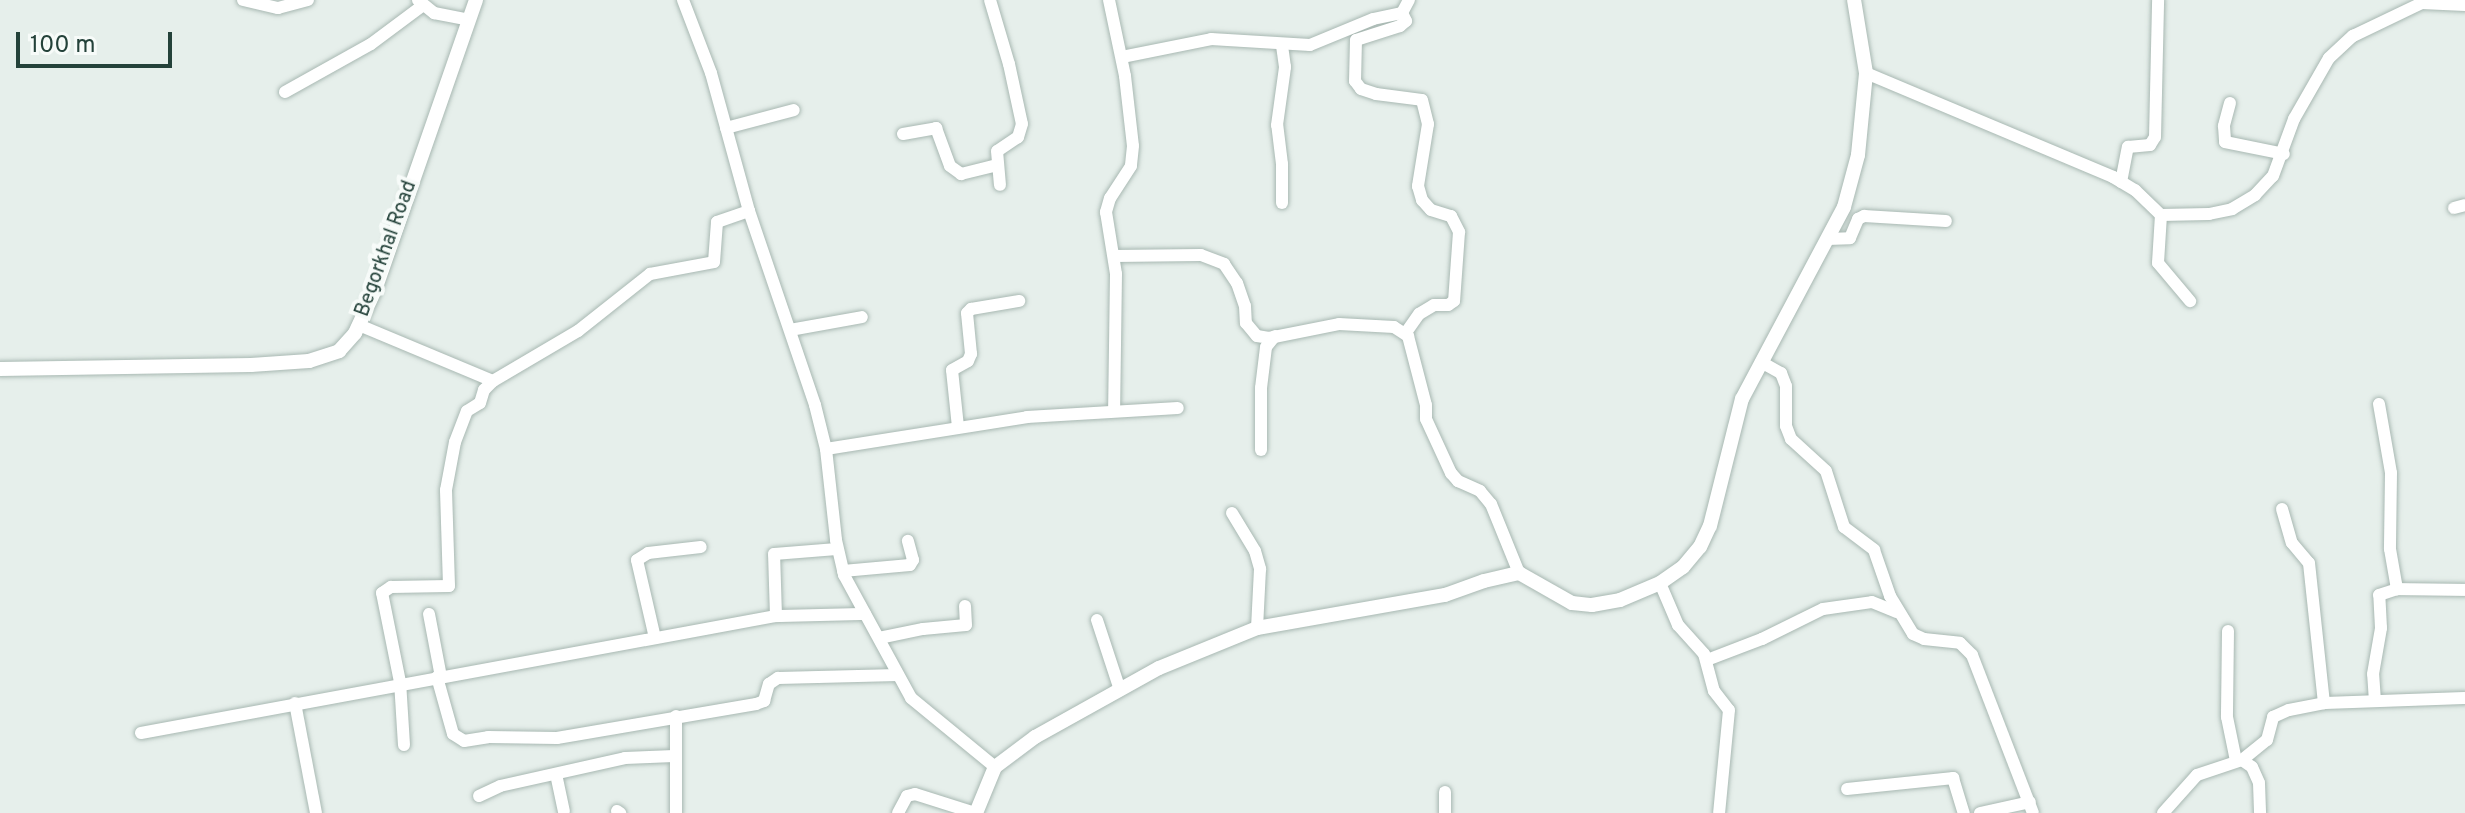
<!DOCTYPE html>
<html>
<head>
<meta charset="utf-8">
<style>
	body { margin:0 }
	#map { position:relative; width:2465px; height:813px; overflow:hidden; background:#e6efeb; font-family:Overpass,sans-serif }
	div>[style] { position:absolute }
	.roads { filter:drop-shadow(0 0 2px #a8b8b2) drop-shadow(0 0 2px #a8b8b2) }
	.minor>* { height:12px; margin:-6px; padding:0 6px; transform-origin:6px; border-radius:6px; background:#fff }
	.tertiary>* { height:14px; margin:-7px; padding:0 7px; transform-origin:7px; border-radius:7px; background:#fff }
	span { translate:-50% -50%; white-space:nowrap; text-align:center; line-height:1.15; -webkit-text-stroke:8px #f7fbf9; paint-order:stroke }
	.street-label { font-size:20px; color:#24423a }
	.scale { position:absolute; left:16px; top:32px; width:156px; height:36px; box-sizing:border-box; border:4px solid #24423a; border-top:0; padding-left:10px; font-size:24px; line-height:28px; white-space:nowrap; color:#24423a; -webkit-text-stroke:6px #f7fbf9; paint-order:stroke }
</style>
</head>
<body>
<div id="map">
	<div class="roads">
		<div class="minor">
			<div style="left:243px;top:0;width:36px;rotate:13deg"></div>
			<div style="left:278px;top:8px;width:31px;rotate:-15deg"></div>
			<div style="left:418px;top:0;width:21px;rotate:39deg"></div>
			<div style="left:434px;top:13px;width:36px;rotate:11deg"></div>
			<div style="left:683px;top:0;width:78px;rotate:69deg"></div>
			<div style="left:711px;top:73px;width:143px;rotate:74.6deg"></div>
			<div style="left:749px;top:211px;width:205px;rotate:71.2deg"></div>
			<div style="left:815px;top:405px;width:45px;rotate:76deg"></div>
			<div style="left:826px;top:449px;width:92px;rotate:83.7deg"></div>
			<div style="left:836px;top:540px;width:36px;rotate:77deg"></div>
			<div style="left:844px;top:575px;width:140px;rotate:61.4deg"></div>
			<div style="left:911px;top:698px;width:109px;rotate:39.4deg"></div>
			<div style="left:990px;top:0;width:67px;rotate:73.5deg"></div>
			<div style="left:1009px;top:64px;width:61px;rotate:77.8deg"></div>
			<div style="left:1022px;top:124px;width:14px;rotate:107deg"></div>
			<div style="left:1018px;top:137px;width:25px;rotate:146deg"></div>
			<div style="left:997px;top:151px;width:34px;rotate:85deg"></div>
			<div style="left:1109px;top:0;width:78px;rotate:78.1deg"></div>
			<div style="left:1125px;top:76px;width:70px;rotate:83.5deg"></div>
			<div style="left:1133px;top:146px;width:20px;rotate:96deg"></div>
			<div style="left:1131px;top:166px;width:38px;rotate:123deg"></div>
			<div style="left:1110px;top:198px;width:15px;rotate:106deg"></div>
			<div style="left:1106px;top:212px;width:63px;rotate:80.8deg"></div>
			<div style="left:1116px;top:274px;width:137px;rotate:90.8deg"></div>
			<div style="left:1402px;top:13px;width:9px;rotate:63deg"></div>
			<div style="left:1406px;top:21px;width:8px;rotate:140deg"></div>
			<div style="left:1400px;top:26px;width:46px;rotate:162.3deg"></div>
			<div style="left:1356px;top:40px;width:41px;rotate:91.4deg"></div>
			<div style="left:1355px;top:81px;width:10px;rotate:53deg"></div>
			<div style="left:1361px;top:89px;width:16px;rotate:18deg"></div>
			<div style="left:1376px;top:94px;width:46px;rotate:7.4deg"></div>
			<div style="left:1422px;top:100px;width:25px;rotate:76deg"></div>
			<div style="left:1428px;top:124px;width:63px;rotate:99.2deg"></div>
			<div style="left:1418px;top:186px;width:15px;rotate:74deg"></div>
			<div style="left:1422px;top:200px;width:13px;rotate:48deg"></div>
			<div style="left:1431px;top:210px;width:21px;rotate:17deg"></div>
			<div style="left:1451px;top:216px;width:18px;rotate:63deg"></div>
			<div style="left:1459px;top:232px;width:69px;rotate:94.1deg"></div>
			<div style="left:1454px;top:301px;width:7px;rotate:146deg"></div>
			<div style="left:1448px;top:305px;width:14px;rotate:180deg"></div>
			<div style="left:1434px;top:305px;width:17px;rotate:149deg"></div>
			<div style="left:1419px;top:314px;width:24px;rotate:125deg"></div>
			<div style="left:1122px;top:57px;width:91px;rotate:-11.4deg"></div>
			<div style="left:1211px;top:39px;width:99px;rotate:3.5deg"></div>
			<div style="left:1310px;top:45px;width:68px;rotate:-22.4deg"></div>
			<div style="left:1373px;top:19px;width:30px;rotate:-12deg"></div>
			<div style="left:1402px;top:13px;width:15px;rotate:-62deg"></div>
			<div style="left:1866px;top:73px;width:268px;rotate:22.8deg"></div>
			<div style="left:2113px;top:177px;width:26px;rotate:31deg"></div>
			<div style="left:2135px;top:190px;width:36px;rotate:44deg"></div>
			<div style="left:2161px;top:215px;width:48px;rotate:-1.2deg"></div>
			<div style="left:2209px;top:214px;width:24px;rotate:-12deg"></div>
			<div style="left:2232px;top:209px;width:27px;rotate:-31deg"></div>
			<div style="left:2255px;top:195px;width:26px;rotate:-47deg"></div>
			<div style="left:2273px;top:176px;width:61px;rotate:-69.8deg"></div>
			<div style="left:2294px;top:119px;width:70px;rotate:-60.2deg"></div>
			<div style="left:2329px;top:58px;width:33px;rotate:-43deg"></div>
			<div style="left:2353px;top:36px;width:76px;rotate:-25.6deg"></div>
			<div style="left:2422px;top:3px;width:43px;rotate:2.7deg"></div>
			<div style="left:285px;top:92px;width:98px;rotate:-29.2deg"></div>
			<div style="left:371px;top:44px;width:64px;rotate:-36.7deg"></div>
			<div style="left:2230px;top:103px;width:24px;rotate:105deg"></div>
			<div style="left:2224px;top:126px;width:16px;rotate:86deg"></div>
			<div style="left:2225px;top:142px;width:60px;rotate:11.5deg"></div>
			<div style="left:726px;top:128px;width:70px;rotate:-14.8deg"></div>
			<div style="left:903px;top:134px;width:34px;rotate:-10deg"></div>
			<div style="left:936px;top:128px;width:40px;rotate:69.8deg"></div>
			<div style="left:950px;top:166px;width:14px;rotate:36deg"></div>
			<div style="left:961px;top:174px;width:38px;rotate:-14deg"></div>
			<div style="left:2121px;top:182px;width:36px;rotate:-79deg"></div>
			<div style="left:2128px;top:147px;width:22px;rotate:-5deg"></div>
			<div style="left:2150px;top:145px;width:9px;rotate:-58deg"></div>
			<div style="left:2155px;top:137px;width:137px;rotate:-88.7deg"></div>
			<div style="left:1282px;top:203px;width:39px;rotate:-90deg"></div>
			<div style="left:1282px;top:164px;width:39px;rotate:-97deg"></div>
			<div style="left:1277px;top:125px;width:59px;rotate:-82.1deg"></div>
			<div style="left:1285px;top:67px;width:22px;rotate:-98deg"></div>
			<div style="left:2454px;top:208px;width:11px;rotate:-15deg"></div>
			<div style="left:2161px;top:215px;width:48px;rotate:93.6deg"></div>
			<div style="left:2158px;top:263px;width:50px;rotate:49.9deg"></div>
			<div style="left:1827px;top:239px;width:23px;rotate:-2deg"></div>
			<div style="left:1850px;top:238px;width:21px;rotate:-67deg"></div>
			<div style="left:1858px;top:219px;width:7px;rotate:-27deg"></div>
			<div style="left:1864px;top:216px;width:82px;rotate:3.5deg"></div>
			<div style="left:1114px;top:256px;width:87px;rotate:-0.7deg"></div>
			<div style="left:1201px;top:255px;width:25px;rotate:21deg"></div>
			<div style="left:1224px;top:264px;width:23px;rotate:56deg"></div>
			<div style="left:1237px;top:283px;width:24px;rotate:71deg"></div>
			<div style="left:1245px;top:306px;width:17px;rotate:87deg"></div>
			<div style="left:1246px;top:323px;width:17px;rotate:50deg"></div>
			<div style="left:1257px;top:336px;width:12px;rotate:9deg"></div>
			<div style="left:1269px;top:338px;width:71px;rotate:-11.3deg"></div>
			<div style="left:1339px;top:324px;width:55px;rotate:3.1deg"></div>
			<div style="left:1394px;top:327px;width:17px;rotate:33deg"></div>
			<div style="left:1408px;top:336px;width:71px;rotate:75.4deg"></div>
			<div style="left:1426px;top:405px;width:14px;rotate:90deg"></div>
			<div style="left:1426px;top:419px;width:60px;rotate:65.2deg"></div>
			<div style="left:1451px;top:473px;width:11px;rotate:49deg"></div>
			<div style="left:1458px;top:481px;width:24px;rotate:24deg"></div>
			<div style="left:1480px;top:491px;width:17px;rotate:50deg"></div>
			<div style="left:1491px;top:504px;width:74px;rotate:67.9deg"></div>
			<div style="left:359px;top:325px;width:145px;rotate:22.7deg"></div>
			<div style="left:790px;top:330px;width:73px;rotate:-10.2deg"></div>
			<div style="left:1761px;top:362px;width:23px;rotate:29deg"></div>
			<div style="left:1781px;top:373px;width:14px;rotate:69deg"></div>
			<div style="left:1786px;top:386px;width:40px;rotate:90deg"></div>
			<div style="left:1786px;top:426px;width:14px;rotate:69deg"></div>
			<div style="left:1791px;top:439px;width:47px;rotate:42.4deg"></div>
			<div style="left:1826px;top:471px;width:59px;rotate:72.2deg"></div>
			<div style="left:1844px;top:527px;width:38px;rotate:37deg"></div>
			<div style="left:1874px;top:550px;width:49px;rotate:70.8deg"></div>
			<div style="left:1890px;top:596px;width:44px;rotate:58.8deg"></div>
			<div style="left:1913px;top:634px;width:12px;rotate:24deg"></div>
			<div style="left:1924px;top:639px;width:36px;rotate:6deg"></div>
			<div style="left:1960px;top:643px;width:17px;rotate:45deg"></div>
			<div style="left:1972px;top:655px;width:169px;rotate:68.9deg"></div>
			<div style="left:2379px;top:404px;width:70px;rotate:80.1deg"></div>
			<div style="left:2391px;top:473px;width:76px;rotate:90.8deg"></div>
			<div style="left:2390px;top:549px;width:41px;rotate:80.1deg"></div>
			<div style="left:958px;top:427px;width:57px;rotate:-96deg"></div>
			<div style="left:952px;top:370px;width:18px;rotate:-29deg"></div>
			<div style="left:968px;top:361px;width:8px;rotate:-67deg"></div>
			<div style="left:971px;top:354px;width:41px;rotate:-95.6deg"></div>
			<div style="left:967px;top:313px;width:6px;rotate:-45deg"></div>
			<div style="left:971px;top:309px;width:49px;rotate:-9.5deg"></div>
			<div style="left:826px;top:449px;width:204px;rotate:-9deg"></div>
			<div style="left:1027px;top:417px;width:151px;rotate:-3.4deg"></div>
			<div style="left:1261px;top:450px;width:62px;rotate:-90deg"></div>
			<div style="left:1261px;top:388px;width:41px;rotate:-83deg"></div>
			<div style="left:1266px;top:347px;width:14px;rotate:-51deg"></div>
			<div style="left:2282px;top:509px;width:35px;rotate:74deg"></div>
			<div style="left:2292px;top:543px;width:26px;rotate:50deg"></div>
			<div style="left:2309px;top:563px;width:141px;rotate:83.9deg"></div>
			<div style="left:1232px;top:513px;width:44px;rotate:58.8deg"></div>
			<div style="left:1255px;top:551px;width:19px;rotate:74deg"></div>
			<div style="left:1260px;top:569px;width:59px;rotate:92.9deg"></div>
			<div style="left:843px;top:571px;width:67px;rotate:-5.1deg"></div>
			<div style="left:910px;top:565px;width:6px;rotate:-59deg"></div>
			<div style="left:913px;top:560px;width:20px;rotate:-105deg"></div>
			<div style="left:1660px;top:583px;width:46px;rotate:66.8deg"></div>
			<div style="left:1678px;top:625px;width:39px;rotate:48deg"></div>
			<div style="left:1704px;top:654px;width:38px;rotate:75deg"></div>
			<div style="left:1714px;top:691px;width:24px;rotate:52deg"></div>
			<div style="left:1729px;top:710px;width:103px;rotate:95.5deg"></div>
			<div style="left:429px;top:614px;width:64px;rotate:79.2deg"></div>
			<div style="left:776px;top:616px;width:62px;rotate:-91.8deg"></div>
			<div style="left:774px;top:554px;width:63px;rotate:-4.5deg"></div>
			<div style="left:1097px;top:620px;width:74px;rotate:71.8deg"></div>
			<div style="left:2228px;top:631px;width:86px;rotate:90.7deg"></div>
			<div style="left:2227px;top:717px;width:45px;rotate:78.4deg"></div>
			<div style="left:655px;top:638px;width:80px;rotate:-103deg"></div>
			<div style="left:637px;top:560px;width:13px;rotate:-32deg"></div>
			<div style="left:648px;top:553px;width:53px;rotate:-6.5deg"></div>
			<div style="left:879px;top:638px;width:45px;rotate:-11.6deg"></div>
			<div style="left:923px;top:629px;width:43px;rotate:-5.3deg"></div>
			<div style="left:966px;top:625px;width:19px;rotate:-93deg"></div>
			<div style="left:1707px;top:660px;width:59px;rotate:-20.9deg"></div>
			<div style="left:1762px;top:639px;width:68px;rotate:-26.2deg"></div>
			<div style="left:1823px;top:609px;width:49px;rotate:-8.1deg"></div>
			<div style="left:1872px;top:602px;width:27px;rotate:22deg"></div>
			<div style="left:437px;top:677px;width:59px;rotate:74.3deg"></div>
			<div style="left:453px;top:734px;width:13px;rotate:32deg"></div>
			<div style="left:464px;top:741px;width:24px;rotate:-9deg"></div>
			<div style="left:488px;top:737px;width:69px;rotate:0.8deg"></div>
			<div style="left:557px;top:738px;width:202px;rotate:-9.7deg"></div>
			<div style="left:756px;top:704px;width:9px;rotate:-21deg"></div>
			<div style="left:764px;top:701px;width:18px;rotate:-74deg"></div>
			<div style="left:769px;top:684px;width:11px;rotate:-34deg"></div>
			<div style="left:778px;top:678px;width:120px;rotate:-1.4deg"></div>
			<div style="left:2375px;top:701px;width:27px;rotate:-94deg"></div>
			<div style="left:2373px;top:674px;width:47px;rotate:-80.1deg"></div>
			<div style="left:2381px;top:628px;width:33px;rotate:-93deg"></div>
			<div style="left:2379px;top:595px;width:19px;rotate:-18deg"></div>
			<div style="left:2397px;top:589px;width:68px;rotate:0.8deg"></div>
			<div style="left:295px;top:703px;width:112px;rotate:79.2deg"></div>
			<div style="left:676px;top:716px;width:97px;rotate:90deg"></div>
			<div style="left:141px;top:733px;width:646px;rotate:-10.44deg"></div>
			<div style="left:776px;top:616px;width:89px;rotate:-1.3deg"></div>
			<div style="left:404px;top:745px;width:63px;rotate:-93.6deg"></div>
			<div style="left:400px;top:682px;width:91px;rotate:-101.4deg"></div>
			<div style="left:382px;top:593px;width:11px;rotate:-34deg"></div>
			<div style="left:391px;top:587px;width:58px;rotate:-1deg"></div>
			<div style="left:449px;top:586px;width:96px;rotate:-91.8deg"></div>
			<div style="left:446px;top:490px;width:49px;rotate:-79.4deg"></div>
			<div style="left:455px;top:442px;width:33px;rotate:-69deg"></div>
			<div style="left:467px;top:411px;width:15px;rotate:-32deg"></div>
			<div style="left:480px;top:403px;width:14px;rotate:-73deg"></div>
			<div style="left:484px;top:390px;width:13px;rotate:-45deg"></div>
			<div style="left:493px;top:381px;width:99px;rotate:-30.5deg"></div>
			<div style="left:578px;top:331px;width:92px;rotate:-38.4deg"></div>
			<div style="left:650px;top:274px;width:65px;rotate:-10.6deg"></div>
			<div style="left:714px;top:262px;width:40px;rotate:-85.7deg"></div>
			<div style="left:717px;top:222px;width:34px;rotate:-19deg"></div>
			<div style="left:2242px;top:760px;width:32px;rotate:-39deg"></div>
			<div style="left:2267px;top:740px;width:24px;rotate:-75deg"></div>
			<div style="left:2273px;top:717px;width:17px;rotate:-24deg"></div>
			<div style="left:2289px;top:710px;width:36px;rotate:-11deg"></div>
			<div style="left:2324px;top:703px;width:141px;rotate:-2deg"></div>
			<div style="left:556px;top:774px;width:38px;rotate:78deg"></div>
			<div style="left:1847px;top:789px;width:107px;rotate:-5.9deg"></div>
			<div style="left:1953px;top:778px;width:37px;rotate:73deg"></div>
			<div style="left:1445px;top:792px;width:21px;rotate:90deg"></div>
			<div style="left:479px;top:796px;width:23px;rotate:-25deg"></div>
			<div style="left:500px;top:786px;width:128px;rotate:-12.6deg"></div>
			<div style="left:625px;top:758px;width:49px;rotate:-2.3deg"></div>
			<div style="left:617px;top:811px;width:4px;rotate:34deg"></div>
			<div style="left:898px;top:813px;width:19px;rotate:-62deg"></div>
			<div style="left:907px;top:796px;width:8px;rotate:-14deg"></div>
			<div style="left:915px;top:794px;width:63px;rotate:17.6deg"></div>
			<div style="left:1980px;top:813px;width:51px;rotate:-12.4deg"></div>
			<div style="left:2163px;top:813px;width:51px;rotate:-48.2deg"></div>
			<div style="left:2197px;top:775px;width:47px;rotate:-18.4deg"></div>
			<div style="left:2242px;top:760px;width:12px;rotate:35deg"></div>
			<div style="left:2252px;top:767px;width:17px;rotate:66deg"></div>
			<div style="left:2259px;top:783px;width:30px;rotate:88deg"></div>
		</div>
		<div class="tertiary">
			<div style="left:0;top:369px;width:251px;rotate:-0.9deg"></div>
			<div style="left:251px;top:365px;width:58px;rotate:-3.9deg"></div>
			<div style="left:309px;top:361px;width:32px;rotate:-18deg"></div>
			<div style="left:339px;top:351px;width:24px;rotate:-48deg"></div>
			<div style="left:355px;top:333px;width:47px;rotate:-65.1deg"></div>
			<div style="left:375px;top:290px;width:307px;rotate:-70.8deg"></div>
			<div style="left:976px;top:813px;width:50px;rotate:-67.6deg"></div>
			<div style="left:995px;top:767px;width:50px;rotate:-36.9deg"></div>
			<div style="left:1035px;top:737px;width:142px;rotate:-29.1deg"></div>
			<div style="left:1159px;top:668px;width:106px;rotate:-22.2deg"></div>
			<div style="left:1257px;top:628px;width:191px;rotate:-10deg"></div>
			<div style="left:1445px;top:595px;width:41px;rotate:-19.7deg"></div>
			<div style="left:1484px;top:581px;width:36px;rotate:-13deg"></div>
			<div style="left:1519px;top:573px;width:61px;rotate:29.5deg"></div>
			<div style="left:1572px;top:603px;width:20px;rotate:6deg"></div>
			<div style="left:1592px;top:605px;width:28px;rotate:-10deg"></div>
			<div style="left:1620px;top:600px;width:43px;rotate:-23deg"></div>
			<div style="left:1660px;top:583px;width:28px;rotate:-35deg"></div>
			<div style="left:1683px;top:567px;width:26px;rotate:-50deg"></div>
			<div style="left:1700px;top:547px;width:23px;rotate:-65deg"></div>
			<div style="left:1710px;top:526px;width:131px;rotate:-75.9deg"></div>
			<div style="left:1742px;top:399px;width:217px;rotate:-62deg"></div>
			<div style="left:1844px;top:207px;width:54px;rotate:-74.9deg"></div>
			<div style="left:1858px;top:155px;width:82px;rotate:-84.4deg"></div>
			<div style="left:1866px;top:73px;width:74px;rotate:-99.3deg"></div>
		</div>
	</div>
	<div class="street-label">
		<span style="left:387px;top:249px;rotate:-70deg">Begorkhal Road</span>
	</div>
	<div class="scale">100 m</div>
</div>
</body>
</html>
